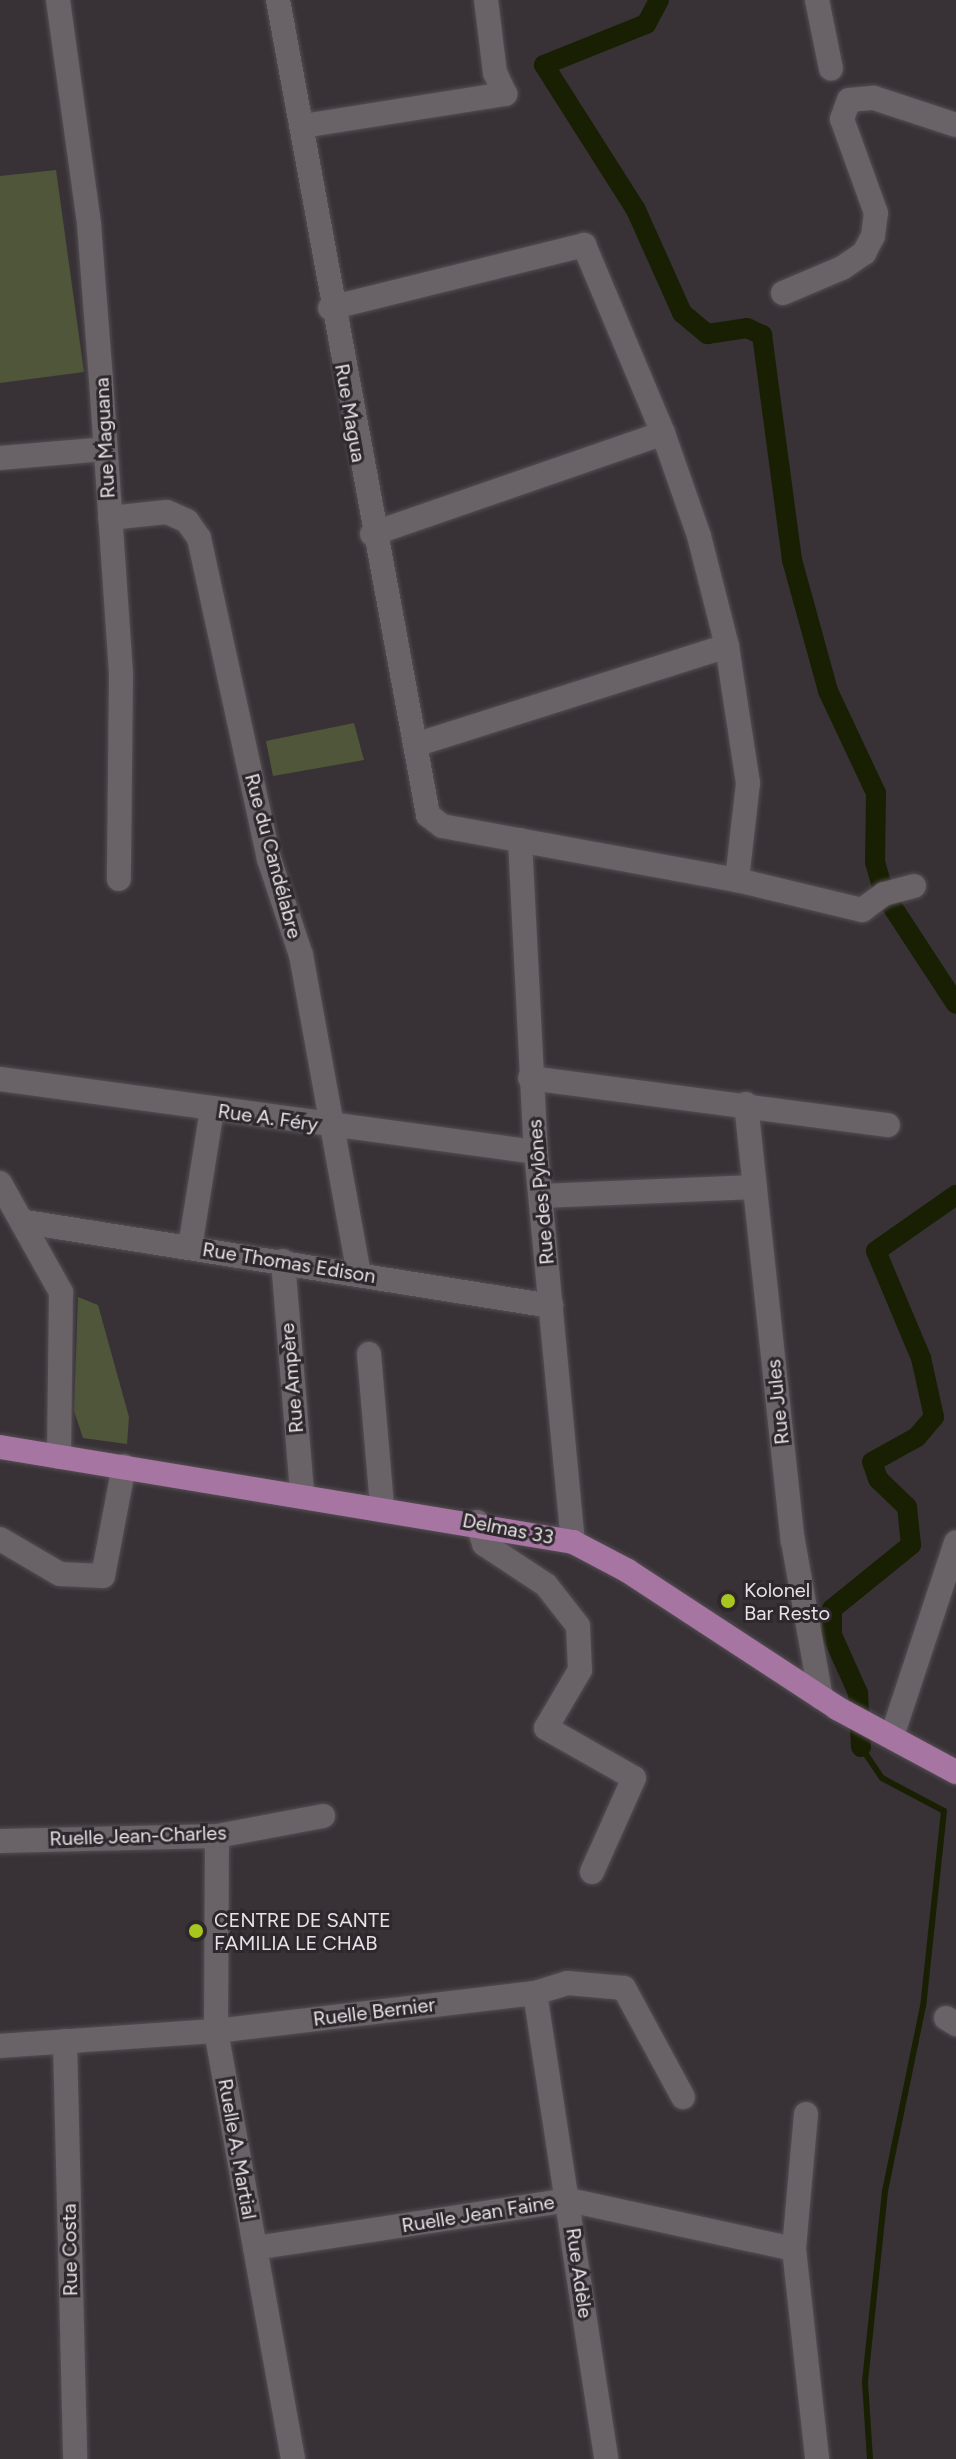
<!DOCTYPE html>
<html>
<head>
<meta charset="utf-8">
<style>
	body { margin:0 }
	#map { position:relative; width:956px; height:2459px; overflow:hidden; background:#383237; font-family:Figtree,sans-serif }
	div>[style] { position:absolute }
	.green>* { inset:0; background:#4f563a }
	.stream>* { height:6px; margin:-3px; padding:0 3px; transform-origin:3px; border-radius:3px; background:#191f03 }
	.canal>* { height:20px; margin:-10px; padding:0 10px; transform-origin:10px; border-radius:10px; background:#191f03 }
	.roads { filter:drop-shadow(0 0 2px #534e52) drop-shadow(0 0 2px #534e52) }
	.minor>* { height:24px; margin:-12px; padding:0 12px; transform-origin:12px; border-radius:12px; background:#696267 }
	.major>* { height:24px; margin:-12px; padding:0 12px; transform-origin:12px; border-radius:12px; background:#a775a2 }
	.dots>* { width:22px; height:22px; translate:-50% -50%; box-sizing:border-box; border:4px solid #2e282d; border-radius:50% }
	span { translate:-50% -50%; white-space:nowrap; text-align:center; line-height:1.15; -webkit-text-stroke:6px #2e282d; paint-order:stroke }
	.street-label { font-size:20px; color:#e6e2e5 }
	.poi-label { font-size:20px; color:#e6e2e5 }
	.left { translate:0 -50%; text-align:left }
</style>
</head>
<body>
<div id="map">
	<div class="green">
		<div style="clip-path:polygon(56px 170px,84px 372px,0 383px,0 176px)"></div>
		<div style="clip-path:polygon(354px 723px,364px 760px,273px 776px,266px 741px)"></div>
		<div style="clip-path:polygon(78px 1297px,98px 1305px,129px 1417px,127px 1444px,83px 1438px,74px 1411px)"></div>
	</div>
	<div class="stream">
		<div style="left:861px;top:1747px;width:37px;rotate:56deg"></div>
		<div style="left:882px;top:1778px;width:70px;rotate:28deg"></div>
		<div style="left:944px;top:1811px;width:196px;rotate:96.1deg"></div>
		<div style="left:923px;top:2006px;width:189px;rotate:101.6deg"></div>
		<div style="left:885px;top:2191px;width:192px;rotate:96deg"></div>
		<div style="left:865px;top:2382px;width:77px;rotate:86.3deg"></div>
	</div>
	<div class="canal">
		<div style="left:659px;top:0;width:27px;rotate:118deg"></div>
		<div style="left:646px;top:24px;width:110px;rotate:158.1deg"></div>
		<div style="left:544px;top:65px;width:172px;rotate:57.6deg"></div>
		<div style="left:636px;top:210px;width:113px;rotate:65.9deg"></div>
		<div style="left:682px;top:313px;width:33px;rotate:40deg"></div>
		<div style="left:707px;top:334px;width:40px;rotate:-8.5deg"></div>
		<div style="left:747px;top:328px;width:17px;rotate:25deg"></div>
		<div style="left:762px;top:335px;width:227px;rotate:82.4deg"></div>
		<div style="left:792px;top:560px;width:136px;rotate:74.6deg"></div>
		<div style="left:828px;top:691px;width:113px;rotate:64.8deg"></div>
		<div style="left:876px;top:793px;width:69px;rotate:90.8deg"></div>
		<div style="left:875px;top:862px;width:33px;rotate:74deg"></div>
		<div style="left:884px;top:894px;width:131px;rotate:56.8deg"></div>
		<div style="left:861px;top:1747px;width:54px;rotate:-93.2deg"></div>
		<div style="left:858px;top:1693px;width:64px;rotate:-114.1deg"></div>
		<div style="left:832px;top:1635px;width:26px;rotate:-90deg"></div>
		<div style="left:832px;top:1609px;width:102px;rotate:-39deg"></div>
		<div style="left:911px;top:1545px;width:38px;rotate:-96deg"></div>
		<div style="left:907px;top:1507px;width:40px;rotate:-136deg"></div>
		<div style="left:878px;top:1479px;width:18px;rotate:-109deg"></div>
		<div style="left:872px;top:1462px;width:51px;rotate:-29.1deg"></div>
		<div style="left:917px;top:1437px;width:26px;rotate:-50deg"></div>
		<div style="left:934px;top:1417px;width:60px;rotate:-102.4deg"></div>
		<div style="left:921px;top:1358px;width:116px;rotate:-112.8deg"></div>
		<div style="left:876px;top:1251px;width:98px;rotate:-35deg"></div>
	</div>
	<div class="roads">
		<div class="minor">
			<div style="left:58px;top:0;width:226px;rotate:82.1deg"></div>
			<div style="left:89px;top:224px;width:156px;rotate:85.6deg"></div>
			<div style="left:101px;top:380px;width:296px;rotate:86.1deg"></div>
			<div style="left:121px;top:675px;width:204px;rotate:90.6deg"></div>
			<div style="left:278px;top:0;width:829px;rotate:79.57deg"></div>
			<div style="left:428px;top:815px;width:18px;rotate:38deg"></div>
			<div style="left:442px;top:826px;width:300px;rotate:10.4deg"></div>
			<div style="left:737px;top:880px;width:129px;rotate:13.5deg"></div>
			<div style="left:862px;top:910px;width:27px;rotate:-36deg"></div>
			<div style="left:884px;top:894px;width:31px;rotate:-15deg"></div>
			<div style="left:817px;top:0;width:70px;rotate:78.5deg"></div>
			<div style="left:303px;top:126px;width:205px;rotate:-9deg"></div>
			<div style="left:505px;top:94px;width:23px;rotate:-115deg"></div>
			<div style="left:495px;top:73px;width:74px;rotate:-97deg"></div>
			<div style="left:783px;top:293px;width:64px;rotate:-23deg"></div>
			<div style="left:842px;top:268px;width:27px;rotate:-34deg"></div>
			<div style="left:864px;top:253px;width:19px;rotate:-62deg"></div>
			<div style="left:873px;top:236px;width:23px;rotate:-83deg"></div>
			<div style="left:876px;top:213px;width:100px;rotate:-109.9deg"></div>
			<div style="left:842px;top:119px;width:20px;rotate:-70deg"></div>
			<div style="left:849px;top:100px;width:25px;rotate:-5deg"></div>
			<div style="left:874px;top:98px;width:86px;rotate:18.2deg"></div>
			<div style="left:330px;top:308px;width:262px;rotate:-13.9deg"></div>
			<div style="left:584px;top:245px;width:204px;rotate:67.2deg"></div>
			<div style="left:663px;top:433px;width:109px;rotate:70.7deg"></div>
			<div style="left:699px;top:536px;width:114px;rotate:75.7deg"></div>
			<div style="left:727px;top:646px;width:139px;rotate:81.3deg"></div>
			<div style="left:748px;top:783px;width:98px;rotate:96.5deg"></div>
			<div style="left:0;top:458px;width:104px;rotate:-4.9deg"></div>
			<div style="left:110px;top:518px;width:57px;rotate:-6deg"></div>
			<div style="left:167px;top:512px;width:22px;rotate:24deg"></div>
			<div style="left:187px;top:521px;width:21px;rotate:55deg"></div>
			<div style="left:199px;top:538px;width:329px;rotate:77.7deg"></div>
			<div style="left:269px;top:859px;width:101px;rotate:71.6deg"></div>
			<div style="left:301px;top:955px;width:324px;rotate:79.7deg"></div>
			<div style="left:372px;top:534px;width:308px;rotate:-19.1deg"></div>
			<div style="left:415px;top:745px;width:327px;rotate:-17.6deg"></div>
			<div style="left:520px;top:840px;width:312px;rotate:87.1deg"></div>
			<div style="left:536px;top:1152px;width:392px;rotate:84.6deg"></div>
			<div style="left:530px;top:1078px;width:361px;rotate:7.5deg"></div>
			<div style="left:0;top:1079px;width:541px;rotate:7.76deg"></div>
			<div style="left:746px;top:1104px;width:440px;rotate:83.9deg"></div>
			<div style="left:793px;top:1541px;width:159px;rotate:79.9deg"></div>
			<div style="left:0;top:1183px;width:125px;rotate:60.8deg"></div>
			<div style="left:61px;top:1292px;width:165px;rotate:90.7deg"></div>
			<div style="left:541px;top:1196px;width:214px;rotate:-2.4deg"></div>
			<div style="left:26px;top:1222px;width:532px;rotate:9.09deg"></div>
			<div style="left:190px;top:1247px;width:139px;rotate:-80.9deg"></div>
			<div style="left:283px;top:1261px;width:234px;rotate:85.3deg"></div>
			<div style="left:369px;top:1354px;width:154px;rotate:85.1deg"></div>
			<div style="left:477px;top:1522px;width:23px;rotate:72deg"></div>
			<div style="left:484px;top:1544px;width:74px;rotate:33.5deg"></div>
			<div style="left:546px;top:1585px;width:52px;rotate:52deg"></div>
			<div style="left:578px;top:1626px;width:44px;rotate:87.4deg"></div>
			<div style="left:580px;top:1670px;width:67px;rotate:120.4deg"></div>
			<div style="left:546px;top:1728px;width:101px;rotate:29.6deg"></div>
			<div style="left:634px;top:1778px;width:103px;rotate:114.1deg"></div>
			<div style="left:0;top:1539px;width:69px;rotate:30.3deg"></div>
			<div style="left:60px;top:1574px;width:43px;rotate:2.7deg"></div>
			<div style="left:103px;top:1576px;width:112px;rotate:-79.2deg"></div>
			<div style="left:892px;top:1736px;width:204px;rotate:-71.7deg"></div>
			<div style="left:217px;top:1836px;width:195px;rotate:90.3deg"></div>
			<div style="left:216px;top:2031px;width:435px;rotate:79.8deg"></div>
			<div style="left:0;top:1841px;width:217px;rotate:-1.3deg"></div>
			<div style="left:217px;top:1836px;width:108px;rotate:-10.7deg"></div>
			<div style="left:535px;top:1993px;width:471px;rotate:81.3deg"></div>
			<div style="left:946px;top:2018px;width:12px;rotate:31deg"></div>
			<div style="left:65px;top:2041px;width:418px;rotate:88.6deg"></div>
			<div style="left:0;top:2046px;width:217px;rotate:-4deg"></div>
			<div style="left:216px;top:2031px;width:321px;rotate:-6.8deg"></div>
			<div style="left:535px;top:1993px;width:34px;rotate:-17deg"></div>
			<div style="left:567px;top:1983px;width:57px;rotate:5deg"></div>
			<div style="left:624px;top:1988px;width:124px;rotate:61.6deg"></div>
			<div style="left:806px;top:2114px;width:136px;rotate:95.1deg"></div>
			<div style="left:794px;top:2249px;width:211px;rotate:83.7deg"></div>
			<div style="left:255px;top:2248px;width:318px;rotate:-8.7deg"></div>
			<div style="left:569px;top:2200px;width:230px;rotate:12.3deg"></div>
		</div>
		<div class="major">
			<div style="left:0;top:1447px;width:581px;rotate:9.41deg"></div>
			<div style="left:573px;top:1542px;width:62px;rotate:27.8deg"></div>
			<div style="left:628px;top:1571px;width:250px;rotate:33.2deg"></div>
			<div style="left:837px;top:1708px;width:135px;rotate:28.3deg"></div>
		</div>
	</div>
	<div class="dots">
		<div style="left:728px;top:1601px;background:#a8c71e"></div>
		<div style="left:196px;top:1931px;background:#a8c71e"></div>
	</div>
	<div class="street-label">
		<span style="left:350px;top:413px;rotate:80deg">Rue Magua</span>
		<span style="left:105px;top:438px;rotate:-93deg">Rue Maguana</span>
		<span style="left:273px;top:856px;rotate:75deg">Rue du Candélabre</span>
		<span style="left:268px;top:1118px;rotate:8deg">Rue A. Féry</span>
		<span style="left:541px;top:1192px;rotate:-95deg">Rue des Pylônes</span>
		<span style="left:289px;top:1263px;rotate:9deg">Rue Thomas Edison</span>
		<span style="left:292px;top:1378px;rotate:-95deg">Rue Ampère</span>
		<span style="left:778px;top:1402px;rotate:-96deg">Rue Jules</span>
		<span style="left:508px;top:1529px;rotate:11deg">Delmas 33</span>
		<span style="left:138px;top:1836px;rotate:-2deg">Ruelle Jean-Charles</span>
		<span style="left:374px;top:2012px;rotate:-7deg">Ruelle Bernier</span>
		<span style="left:237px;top:2149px;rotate:80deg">Ruelle A. Martial</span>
		<span style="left:478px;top:2214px;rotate:-9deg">Ruelle Jean Faine</span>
		<span style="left:70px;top:2250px;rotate:-91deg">Rue Costa</span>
		<span style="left:579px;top:2273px;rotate:82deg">Rue Adèle</span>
	</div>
	<div class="poi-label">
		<span class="left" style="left:744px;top:1602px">Kolonel<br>Bar Resto</span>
		<span class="left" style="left:214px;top:1932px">CENTRE DE SANTE<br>FAMILIA LE CHAB</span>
	</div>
</div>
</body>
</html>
